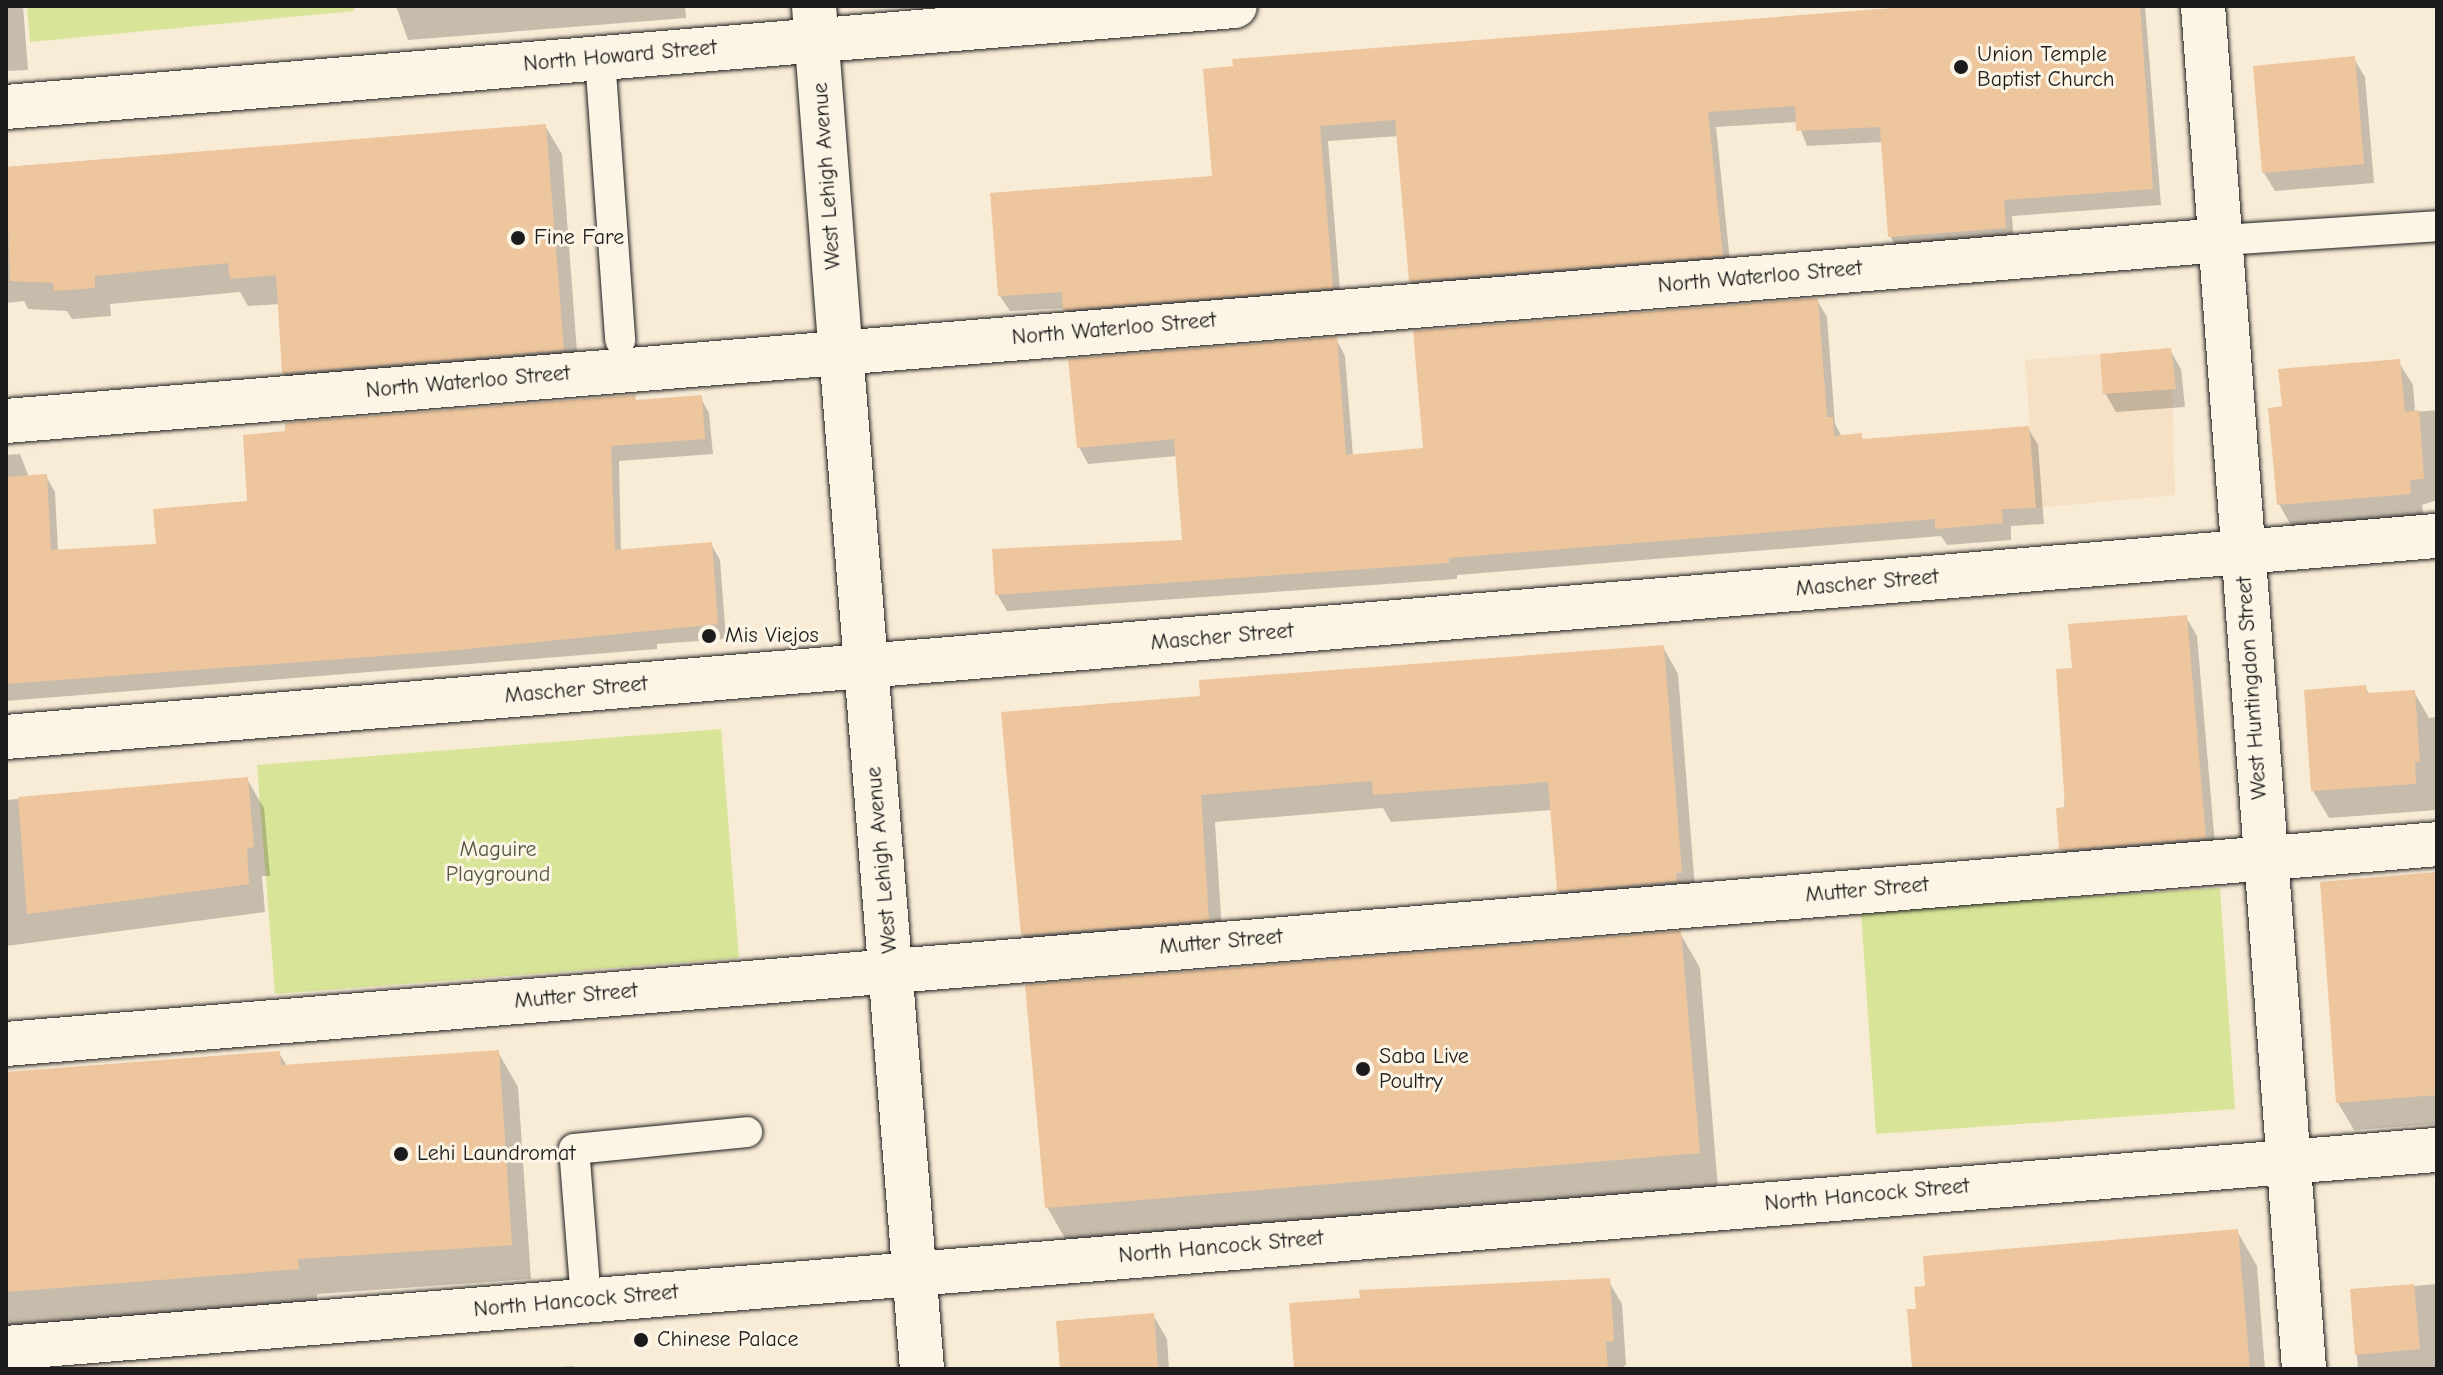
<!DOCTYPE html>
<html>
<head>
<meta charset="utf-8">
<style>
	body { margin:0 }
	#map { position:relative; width:2443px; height:1375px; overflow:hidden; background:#f9ecd7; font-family:"Comic Neue",sans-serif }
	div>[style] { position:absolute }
	.built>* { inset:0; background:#f6e1c6 }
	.green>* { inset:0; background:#d8e598 }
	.shadow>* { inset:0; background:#0003 }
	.building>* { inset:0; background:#eec69e }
	.roads { filter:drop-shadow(0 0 2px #1c1c1c) drop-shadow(0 0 2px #1c1c1c) }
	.lane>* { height:30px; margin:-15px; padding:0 15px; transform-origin:15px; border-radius:15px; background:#fcf5e5 }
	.street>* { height:44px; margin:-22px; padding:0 22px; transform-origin:22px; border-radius:22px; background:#fcf5e5 }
	.primary>* { height:44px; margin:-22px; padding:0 22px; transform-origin:22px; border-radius:22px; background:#fcf5e5 }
	.dots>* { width:22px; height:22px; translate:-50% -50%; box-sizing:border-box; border:4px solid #fcf5e5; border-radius:50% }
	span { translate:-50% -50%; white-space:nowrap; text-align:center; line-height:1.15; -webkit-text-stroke:6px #fcf5e5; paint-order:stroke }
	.poi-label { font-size:22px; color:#1c1c1c }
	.left { translate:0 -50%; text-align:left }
	.street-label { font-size:22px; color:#1c1c1c }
	.park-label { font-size:22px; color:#545841 }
	.frame { position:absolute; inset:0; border:8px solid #1c1c1c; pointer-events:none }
</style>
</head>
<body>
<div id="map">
	<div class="built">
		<div style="clip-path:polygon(2171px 348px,2175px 495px,2036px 508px,2025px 360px)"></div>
	</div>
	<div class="green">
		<div style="clip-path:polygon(27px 6px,354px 6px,354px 11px,30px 42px)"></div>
		<div style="clip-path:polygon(721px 729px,739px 958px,275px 994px,257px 765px)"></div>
		<div style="clip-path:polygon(2220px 888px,2235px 1109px,1876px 1134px,1861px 912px)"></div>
	</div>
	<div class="shadow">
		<div style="clip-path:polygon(6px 6px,23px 6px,28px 70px,6px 71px)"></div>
		<div style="clip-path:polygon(396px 6px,685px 6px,686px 18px,408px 40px)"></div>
		<div style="clip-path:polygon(1920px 6px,2145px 6px,2161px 205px,2012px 216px,2014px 244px,1899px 252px,1890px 236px,1883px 142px,1807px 146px,1798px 122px,1716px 127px,1731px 271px,1420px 297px,1411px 281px,1399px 136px,1328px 141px,1341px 303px,1074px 325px,1065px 308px,1010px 311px,1000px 296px,1214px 178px,1205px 70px)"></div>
		<div style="clip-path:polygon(2354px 59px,2365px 77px,2374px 183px,2275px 191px,2264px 173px)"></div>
		<div style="clip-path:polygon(545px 126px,562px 154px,579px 378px,300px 401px,284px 373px,280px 304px,248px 306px,240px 292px,110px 304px,111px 316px,72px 319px,67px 311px,28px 309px,24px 301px,6px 303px,6px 167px)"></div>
		<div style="clip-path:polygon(1817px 300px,1827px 317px,1835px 424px,1842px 437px,1861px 436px,1864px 441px,2028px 428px,2038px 445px,2044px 524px,2011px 526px,2011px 540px,1947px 545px,1941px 536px,1457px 575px,1457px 579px,1007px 611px,997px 594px,994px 550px,1184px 542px,1177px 456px,1088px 464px,1079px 447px,1336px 339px,1345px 356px,1353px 456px,1426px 450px)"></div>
		<div style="clip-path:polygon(2170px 350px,2181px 369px,2185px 407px,2116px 412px,2105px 393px)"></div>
		<div style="clip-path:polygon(2398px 361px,2413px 385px,2415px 412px,2437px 410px,2437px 500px,2422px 505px,2424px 518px,2293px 529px,2279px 504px,2284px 408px)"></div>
		<div style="clip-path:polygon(634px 397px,637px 402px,700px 397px,709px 413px,713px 454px,619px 461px,621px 552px,711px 544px,720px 560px,726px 639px,657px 644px,657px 649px,6px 701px,6px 455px,20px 454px,29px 477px,46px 476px,55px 492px,58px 551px,158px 546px,250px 503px)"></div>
		<div style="clip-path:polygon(2186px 617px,2197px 636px,2216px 856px,2072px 868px,2061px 849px,2074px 670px)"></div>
		<div style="clip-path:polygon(1663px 647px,1678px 674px,1696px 900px,1574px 918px,1559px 891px,1552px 810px,1391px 822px,1383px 808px,1215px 822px,1223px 947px,1039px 962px,1023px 935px,1202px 698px)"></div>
		<div style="clip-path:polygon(2365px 687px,2370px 695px,2414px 692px,2429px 718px,2437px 717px,2437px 810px,2329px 818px,2313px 791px,2306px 692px)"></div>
		<div style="clip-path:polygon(247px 779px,264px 808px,270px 876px,262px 876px,265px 912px,6px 946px,6px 800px)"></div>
		<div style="clip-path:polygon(2437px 874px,2437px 1124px,2354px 1130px,2338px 1103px)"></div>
		<div style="clip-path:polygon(1680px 933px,1700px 968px,1718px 1188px,1067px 1242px,1047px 1207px)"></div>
		<div style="clip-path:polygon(498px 1052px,518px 1087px,531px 1279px,317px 1294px,317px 1303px,6px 1328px,6px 1074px,279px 1053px,287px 1066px)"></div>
		<div style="clip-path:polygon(2237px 1231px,2257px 1266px,2265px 1369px,1914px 1369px,1918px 1310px)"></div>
		<div style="clip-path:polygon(1608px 1280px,1622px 1304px,1626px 1365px,1619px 1369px,1296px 1369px)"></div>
		<div style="clip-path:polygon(2437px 1284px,2437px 1369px,2358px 1369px,2352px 1291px)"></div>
		<div style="clip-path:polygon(1153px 1315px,1167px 1339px,1169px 1369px,1062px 1369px)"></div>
		<div style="clip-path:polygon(574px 1366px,576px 1369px,526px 1369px)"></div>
	</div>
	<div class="building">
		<div style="clip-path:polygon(1918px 6px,2140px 6px,2153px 189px,2004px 200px,2006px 228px,1888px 237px,1880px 127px,1796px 131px,1795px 106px,1708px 112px,1723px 256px,1409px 281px,1395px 120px,1320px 126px,1333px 288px,1063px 310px,1062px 292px,998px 296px,990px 193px,1212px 176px,1203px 69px,1233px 66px,1232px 59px)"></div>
		<div style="clip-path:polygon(2355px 56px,2364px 164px,2262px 173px,2253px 66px)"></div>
		<div style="clip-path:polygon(546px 124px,564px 350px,282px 373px,276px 275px,230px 279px,228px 263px,95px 276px,95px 288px,54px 291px,53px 283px,10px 281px,6px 167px)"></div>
		<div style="clip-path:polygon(1818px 298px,1827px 417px,1833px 417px,1834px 436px,1862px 433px,1862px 439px,2029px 426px,2036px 508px,2002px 509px,2003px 523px,1935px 529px,1935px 519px,1449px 558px,1449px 563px,995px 595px,992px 549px,1182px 540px,1174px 439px,1077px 448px,1068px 359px,1337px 337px,1346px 455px,1423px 448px,1413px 331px)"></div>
		<div style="clip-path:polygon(2171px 348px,2176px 389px,2103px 394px,2100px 354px)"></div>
		<div style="clip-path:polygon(2400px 359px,2405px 412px,2419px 410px,2424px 479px,2410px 480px,2411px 494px,2277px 505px,2268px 408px,2282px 406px,2278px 369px)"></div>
		<div style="clip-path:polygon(635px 395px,636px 400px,702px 395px,705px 439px,611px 446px,615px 550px,712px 542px,718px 624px,448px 651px,6px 684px,6px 477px,47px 474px,51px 550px,156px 544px,153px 509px,247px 501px,243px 435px,285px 431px,285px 423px)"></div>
		<div style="clip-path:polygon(2187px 615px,2206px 838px,2059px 850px,2056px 808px,2065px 807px,2056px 669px,2072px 668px,2068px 624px)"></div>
		<div style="clip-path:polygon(1664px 645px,1682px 873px,1676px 873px,1677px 881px,1557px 891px,1548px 782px,1373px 795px,1372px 781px,1201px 795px,1209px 920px,1021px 935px,1001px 712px,1200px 696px,1199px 680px)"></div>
		<div style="clip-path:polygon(2366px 685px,2367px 693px,2415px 690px,2420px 762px,2415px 762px,2416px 784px,2311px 791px,2304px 690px)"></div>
		<div style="clip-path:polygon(248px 777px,254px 847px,247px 848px,249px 884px,27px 914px,18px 797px)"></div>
		<div style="clip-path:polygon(2437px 872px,2437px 1095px,2336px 1103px,2320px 882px)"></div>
		<div style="clip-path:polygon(1681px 931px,1700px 1153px,1045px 1208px,1025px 985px)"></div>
		<div style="clip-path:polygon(499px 1050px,512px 1245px,298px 1259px,299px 1269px,6px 1292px,6px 1072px,280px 1051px,281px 1065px)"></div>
		<div style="clip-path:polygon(2238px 1229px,2250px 1369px,1912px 1369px,1907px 1309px,1916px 1309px,1914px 1287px,1925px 1286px,1923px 1256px)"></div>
		<div style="clip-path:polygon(1610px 1278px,1614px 1341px,1606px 1342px,1608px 1369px,1294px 1369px,1289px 1303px,1360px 1298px,1359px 1290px)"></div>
		<div style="clip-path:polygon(2414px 1284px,2420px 1349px,2355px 1355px,2350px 1289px)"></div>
		<div style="clip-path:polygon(1154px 1313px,1158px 1369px,1060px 1369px,1056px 1321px)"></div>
	</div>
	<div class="roads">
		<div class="lane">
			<div style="left:600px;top:58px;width:283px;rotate:85.9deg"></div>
			<div style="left:2222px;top:240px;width:215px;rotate:-3.7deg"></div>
			<div style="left:586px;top:1300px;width:151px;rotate:-94.5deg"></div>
			<div style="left:574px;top:1149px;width:174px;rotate:-5.6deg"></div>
		</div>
		<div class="street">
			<div style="left:2203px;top:6px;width:1367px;rotate:85.76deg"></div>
			<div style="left:6px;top:107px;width:1233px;rotate:-4.7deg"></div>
			<div style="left:6px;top:421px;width:2223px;rotate:-4.67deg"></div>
			<div style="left:6px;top:737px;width:2439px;rotate:-4.73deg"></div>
			<div style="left:6px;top:1044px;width:2439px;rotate:-4.7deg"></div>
			<div style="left:6px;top:1348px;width:2439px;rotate:-4.66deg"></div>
		</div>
		<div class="primary">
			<div style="left:814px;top:6px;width:340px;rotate:85.6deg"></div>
			<div style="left:841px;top:351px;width:1021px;rotate:85.45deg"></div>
		</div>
	</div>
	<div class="dots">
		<div style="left:1961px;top:67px;background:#1c1c1c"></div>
		<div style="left:518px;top:238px;background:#1c1c1c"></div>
		<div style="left:709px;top:636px;background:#1c1c1c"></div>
		<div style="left:1363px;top:1069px;background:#1c1c1c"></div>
		<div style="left:401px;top:1154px;background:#1c1c1c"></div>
		<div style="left:641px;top:1340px;background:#1c1c1c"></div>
	</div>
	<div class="poi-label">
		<span class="left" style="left:1977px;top:67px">Union Temple<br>Baptist Church</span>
		<span class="left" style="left:534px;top:238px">Fine Fare</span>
		<span class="left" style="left:725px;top:636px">Mis Viejos</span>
		<span class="left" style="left:1379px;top:1069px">Saba Live<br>Poultry</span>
		<span class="left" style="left:417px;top:1154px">Lehi Laundromat</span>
		<span class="left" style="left:657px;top:1340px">Chinese Palace</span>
	</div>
	<div class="street-label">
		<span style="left:620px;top:56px;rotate:-5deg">North Howard Street</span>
		<span style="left:827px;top:176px;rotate:-94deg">West Lehigh Avenue</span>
		<span style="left:1760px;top:277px;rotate:-5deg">North Waterloo Street</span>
		<span style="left:1114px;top:329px;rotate:-5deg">North Waterloo Street</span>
		<span style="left:468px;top:382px;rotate:-5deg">North Waterloo Street</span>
		<span style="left:1867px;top:583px;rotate:-5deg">Mascher Street</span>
		<span style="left:1222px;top:637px;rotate:-5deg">Mascher Street</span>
		<span style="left:2252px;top:688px;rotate:-94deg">West Huntingdon Street</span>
		<span style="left:576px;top:690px;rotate:-5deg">Mascher Street</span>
		<span style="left:882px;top:860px;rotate:-95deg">West Lehigh Avenue</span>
		<span style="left:1867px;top:890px;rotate:-5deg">Mutter Street</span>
		<span style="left:1221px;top:942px;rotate:-5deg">Mutter Street</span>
		<span style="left:576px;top:996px;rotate:-5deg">Mutter Street</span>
		<span style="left:1867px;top:1195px;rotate:-5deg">North Hancock Street</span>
		<span style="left:1221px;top:1247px;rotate:-5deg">North Hancock Street</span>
		<span style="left:576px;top:1301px;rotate:-5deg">North Hancock Street</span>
	</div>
	<div class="park-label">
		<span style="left:498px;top:862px">Maguire<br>Playground</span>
	</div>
	<div class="frame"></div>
</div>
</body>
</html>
